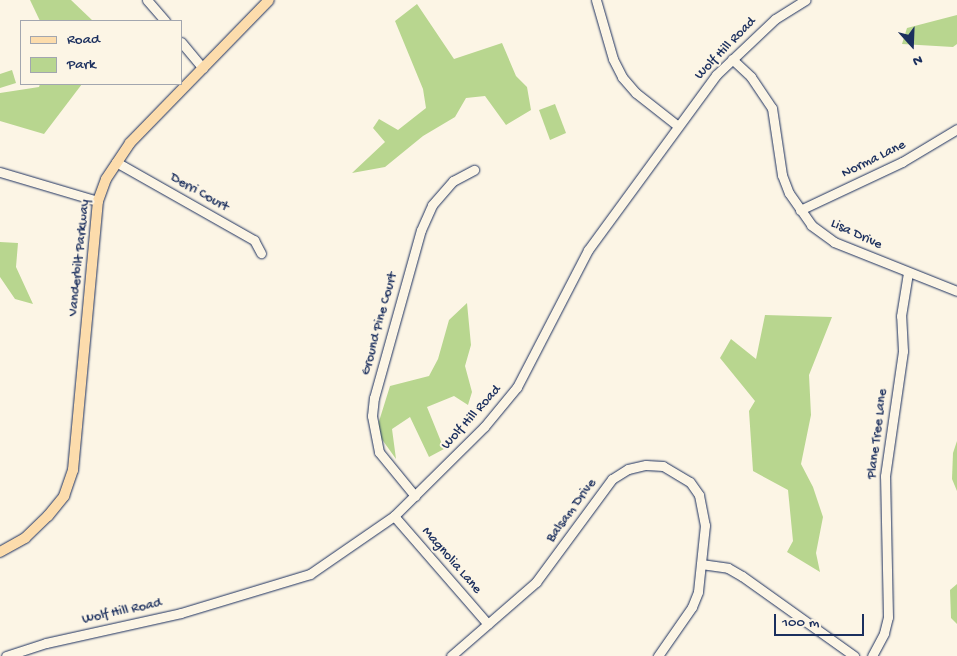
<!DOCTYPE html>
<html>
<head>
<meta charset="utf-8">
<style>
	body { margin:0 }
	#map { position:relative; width:957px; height:656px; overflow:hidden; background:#fcf5e5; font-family:"Gochi Hand",sans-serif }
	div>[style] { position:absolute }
	.green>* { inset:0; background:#b8d68f }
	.roads { filter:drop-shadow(0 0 1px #1b2f5e) drop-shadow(0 0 1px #1b2f5e) }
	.minor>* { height:9px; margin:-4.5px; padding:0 4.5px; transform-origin:4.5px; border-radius:4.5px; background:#fcf5e5 }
	.major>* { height:10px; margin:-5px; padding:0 5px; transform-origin:5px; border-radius:5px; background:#fcdcac }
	span { translate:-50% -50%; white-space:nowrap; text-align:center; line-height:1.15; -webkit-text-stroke:4px #fcf5e5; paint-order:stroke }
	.street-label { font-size:14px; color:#1b2f5e }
	.legend { position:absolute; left:20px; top:20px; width:162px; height:65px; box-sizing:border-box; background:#fcf5e5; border:1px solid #a2a6af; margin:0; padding:6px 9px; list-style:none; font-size:15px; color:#1b2f5e }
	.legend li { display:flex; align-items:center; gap:10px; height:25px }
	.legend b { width:25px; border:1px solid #a2a6af }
	.north { position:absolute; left:887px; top:20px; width:50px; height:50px; -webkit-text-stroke:4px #fcf5e5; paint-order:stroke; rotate:160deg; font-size:14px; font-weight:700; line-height:20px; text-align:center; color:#1b2f5e }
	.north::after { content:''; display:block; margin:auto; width:18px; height:22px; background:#1b2f5e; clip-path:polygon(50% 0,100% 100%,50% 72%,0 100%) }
	.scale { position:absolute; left:774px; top:614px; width:90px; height:22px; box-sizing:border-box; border:2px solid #1b2f5e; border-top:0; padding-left:6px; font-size:15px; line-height:18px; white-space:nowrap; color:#1b2f5e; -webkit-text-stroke:4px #fcf5e5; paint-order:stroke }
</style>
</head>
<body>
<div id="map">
	<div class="green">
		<div style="clip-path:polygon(30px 0,71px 0,93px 21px,40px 21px)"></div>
		<div style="clip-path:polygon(417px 4px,454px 59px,502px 43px,516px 76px,527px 87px,531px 110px,506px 125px,485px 96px,466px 98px,455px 117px,423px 136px,385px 167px,352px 173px,385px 142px,373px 128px,379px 119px,398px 130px,426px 108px,423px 89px,395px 21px)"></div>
		<div style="clip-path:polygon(957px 15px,957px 44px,953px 47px,902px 44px,907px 28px)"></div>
		<div style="clip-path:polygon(12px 70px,16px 83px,0 88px,0 74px)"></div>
		<div style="clip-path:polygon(40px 84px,82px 84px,44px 134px,0 121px,0 93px,39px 87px)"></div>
		<div style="clip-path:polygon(555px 104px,566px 133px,550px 140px,539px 110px)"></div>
		<div style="clip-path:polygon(0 242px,18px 243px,16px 267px,33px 304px,15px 299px,0 277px)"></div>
		<div style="clip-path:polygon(467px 303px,471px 345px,465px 366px,472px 392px,468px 405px,454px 396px,427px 407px,444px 449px,429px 457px,410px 417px,392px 429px,396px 459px,376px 431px,390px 386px,429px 376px,438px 359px,449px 320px)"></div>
		<div style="clip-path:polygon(765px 315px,832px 317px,809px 375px,811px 415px,801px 464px,813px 487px,823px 517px,816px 553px,820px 572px,787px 552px,793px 541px,788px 490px,753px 471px,749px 411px,755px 401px,720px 358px,731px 339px,756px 359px)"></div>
		<div style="clip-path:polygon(957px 441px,957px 491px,952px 479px,953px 453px)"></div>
		<div style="clip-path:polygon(957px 584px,957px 624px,951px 618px,950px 590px)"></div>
	</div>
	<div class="roads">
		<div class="minor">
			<div style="left:147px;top:0;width:28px;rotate:49deg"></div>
			<div style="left:596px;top:0;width:61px;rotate:73.9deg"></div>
			<div style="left:613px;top:59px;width:20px;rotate:63deg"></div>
			<div style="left:622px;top:77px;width:21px;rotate:49deg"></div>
			<div style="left:636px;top:93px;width:53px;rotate:38.2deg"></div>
			<div style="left:181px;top:42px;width:34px;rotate:50deg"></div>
			<div style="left:732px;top:59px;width:26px;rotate:43deg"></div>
			<div style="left:751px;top:77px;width:37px;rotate:56deg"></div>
			<div style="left:772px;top:108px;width:68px;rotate:81.5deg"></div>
			<div style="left:782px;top:175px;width:19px;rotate:69deg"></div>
			<div style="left:789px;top:193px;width:39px;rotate:55deg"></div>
			<div style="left:811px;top:225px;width:29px;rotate:36deg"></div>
			<div style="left:834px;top:242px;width:132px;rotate:21.7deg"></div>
			<div style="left:116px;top:162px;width:159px;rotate:29.5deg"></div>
			<div style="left:254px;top:240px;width:15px;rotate:62deg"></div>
			<div style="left:0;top:172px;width:102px;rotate:16.5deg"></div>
			<div style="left:800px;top:210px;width:113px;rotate:-25.2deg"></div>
			<div style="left:902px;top:162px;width:64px;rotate:-31deg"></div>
			<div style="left:415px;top:496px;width:57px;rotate:-129.3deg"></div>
			<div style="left:379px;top:452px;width:37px;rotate:-101deg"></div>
			<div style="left:372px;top:416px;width:18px;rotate:-84deg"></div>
			<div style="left:374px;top:398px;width:174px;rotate:-74.4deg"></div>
			<div style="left:421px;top:230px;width:27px;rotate:-66deg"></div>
			<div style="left:432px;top:205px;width:32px;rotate:-49deg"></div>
			<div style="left:453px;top:181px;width:24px;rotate:-28deg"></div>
			<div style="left:394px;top:516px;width:143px;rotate:49deg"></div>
			<div style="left:701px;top:564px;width:27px;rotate:8deg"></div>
			<div style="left:728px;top:568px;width:16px;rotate:30deg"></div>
			<div style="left:742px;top:576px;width:138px;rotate:35.5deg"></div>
			<div style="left:6px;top:656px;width:42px;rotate:-18deg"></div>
			<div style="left:46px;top:643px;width:138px;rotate:-12.5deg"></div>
			<div style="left:181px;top:613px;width:135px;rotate:-16.8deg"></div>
			<div style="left:310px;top:574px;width:102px;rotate:-34.6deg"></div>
			<div style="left:394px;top:516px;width:127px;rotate:-44.7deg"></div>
			<div style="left:484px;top:427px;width:52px;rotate:-50.5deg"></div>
			<div style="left:517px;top:387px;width:154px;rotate:-62.6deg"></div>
			<div style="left:588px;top:250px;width:217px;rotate:-53.8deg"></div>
			<div style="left:716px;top:75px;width:81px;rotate:-43.5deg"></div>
			<div style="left:775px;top:19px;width:36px;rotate:-32deg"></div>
			<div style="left:451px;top:656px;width:113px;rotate:-41deg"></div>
			<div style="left:536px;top:582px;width:128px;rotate:-53.6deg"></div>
			<div style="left:612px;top:479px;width:19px;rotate:-32deg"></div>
			<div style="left:628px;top:469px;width:18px;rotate:-13deg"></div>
			<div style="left:646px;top:465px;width:17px;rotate:3deg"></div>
			<div style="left:663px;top:466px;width:31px;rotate:31deg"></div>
			<div style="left:690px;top:482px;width:16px;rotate:55deg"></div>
			<div style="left:699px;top:495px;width:31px;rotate:79deg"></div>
			<div style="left:705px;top:525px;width:67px;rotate:96deg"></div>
			<div style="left:698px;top:592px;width:16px;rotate:112deg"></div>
			<div style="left:692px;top:607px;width:60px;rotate:124.8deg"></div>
			<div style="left:872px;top:656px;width:26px;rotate:-62deg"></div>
			<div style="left:884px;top:633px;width:16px;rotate:-76deg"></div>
			<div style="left:888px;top:617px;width:141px;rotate:-91.2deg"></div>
			<div style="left:885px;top:476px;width:126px;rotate:-81.8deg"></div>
			<div style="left:903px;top:351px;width:35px;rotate:-93deg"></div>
			<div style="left:901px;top:316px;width:44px;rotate:-80.8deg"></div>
		</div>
		<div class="major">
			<div style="left:0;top:552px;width:29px;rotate:-29deg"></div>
			<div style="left:25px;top:538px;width:32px;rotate:-44deg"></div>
			<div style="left:48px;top:516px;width:26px;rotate:-51deg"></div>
			<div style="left:64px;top:496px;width:28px;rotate:-71deg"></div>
			<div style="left:73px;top:470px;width:270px;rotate:-84.7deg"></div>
			<div style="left:98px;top:201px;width:23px;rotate:-70deg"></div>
			<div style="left:106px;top:179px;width:43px;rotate:-56.3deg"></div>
			<div style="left:130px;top:143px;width:199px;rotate:-45.8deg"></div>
		</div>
	</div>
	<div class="street-label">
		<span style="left:726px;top:49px;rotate:-46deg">Wolf Hill Road</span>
		<span style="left:874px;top:160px;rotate:-26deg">Norma Lane</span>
		<span style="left:199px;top:193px;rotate:29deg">Derri Court</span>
		<span style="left:856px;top:235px;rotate:25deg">Lisa Drive</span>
		<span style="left:80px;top:258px;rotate:-84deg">Vanderbilt Parkway</span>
		<span style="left:380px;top:324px;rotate:-75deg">Ground Pine Court</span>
		<span style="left:472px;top:418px;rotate:-48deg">Wolf Hill Road</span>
		<span style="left:878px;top:434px;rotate:-83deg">Plane Tree Lane</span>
		<span style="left:572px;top:511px;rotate:-54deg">Balsam Drive</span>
		<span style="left:451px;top:561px;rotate:49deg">Magnolia Lane</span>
		<span style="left:122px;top:612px;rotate:-12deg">Wolf Hill Road</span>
	</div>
	<ul class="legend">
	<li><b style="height:6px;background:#fcdcac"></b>Road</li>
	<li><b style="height:14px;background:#b8d68f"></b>Park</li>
	</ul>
	<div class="north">N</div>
	<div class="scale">100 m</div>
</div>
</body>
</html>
